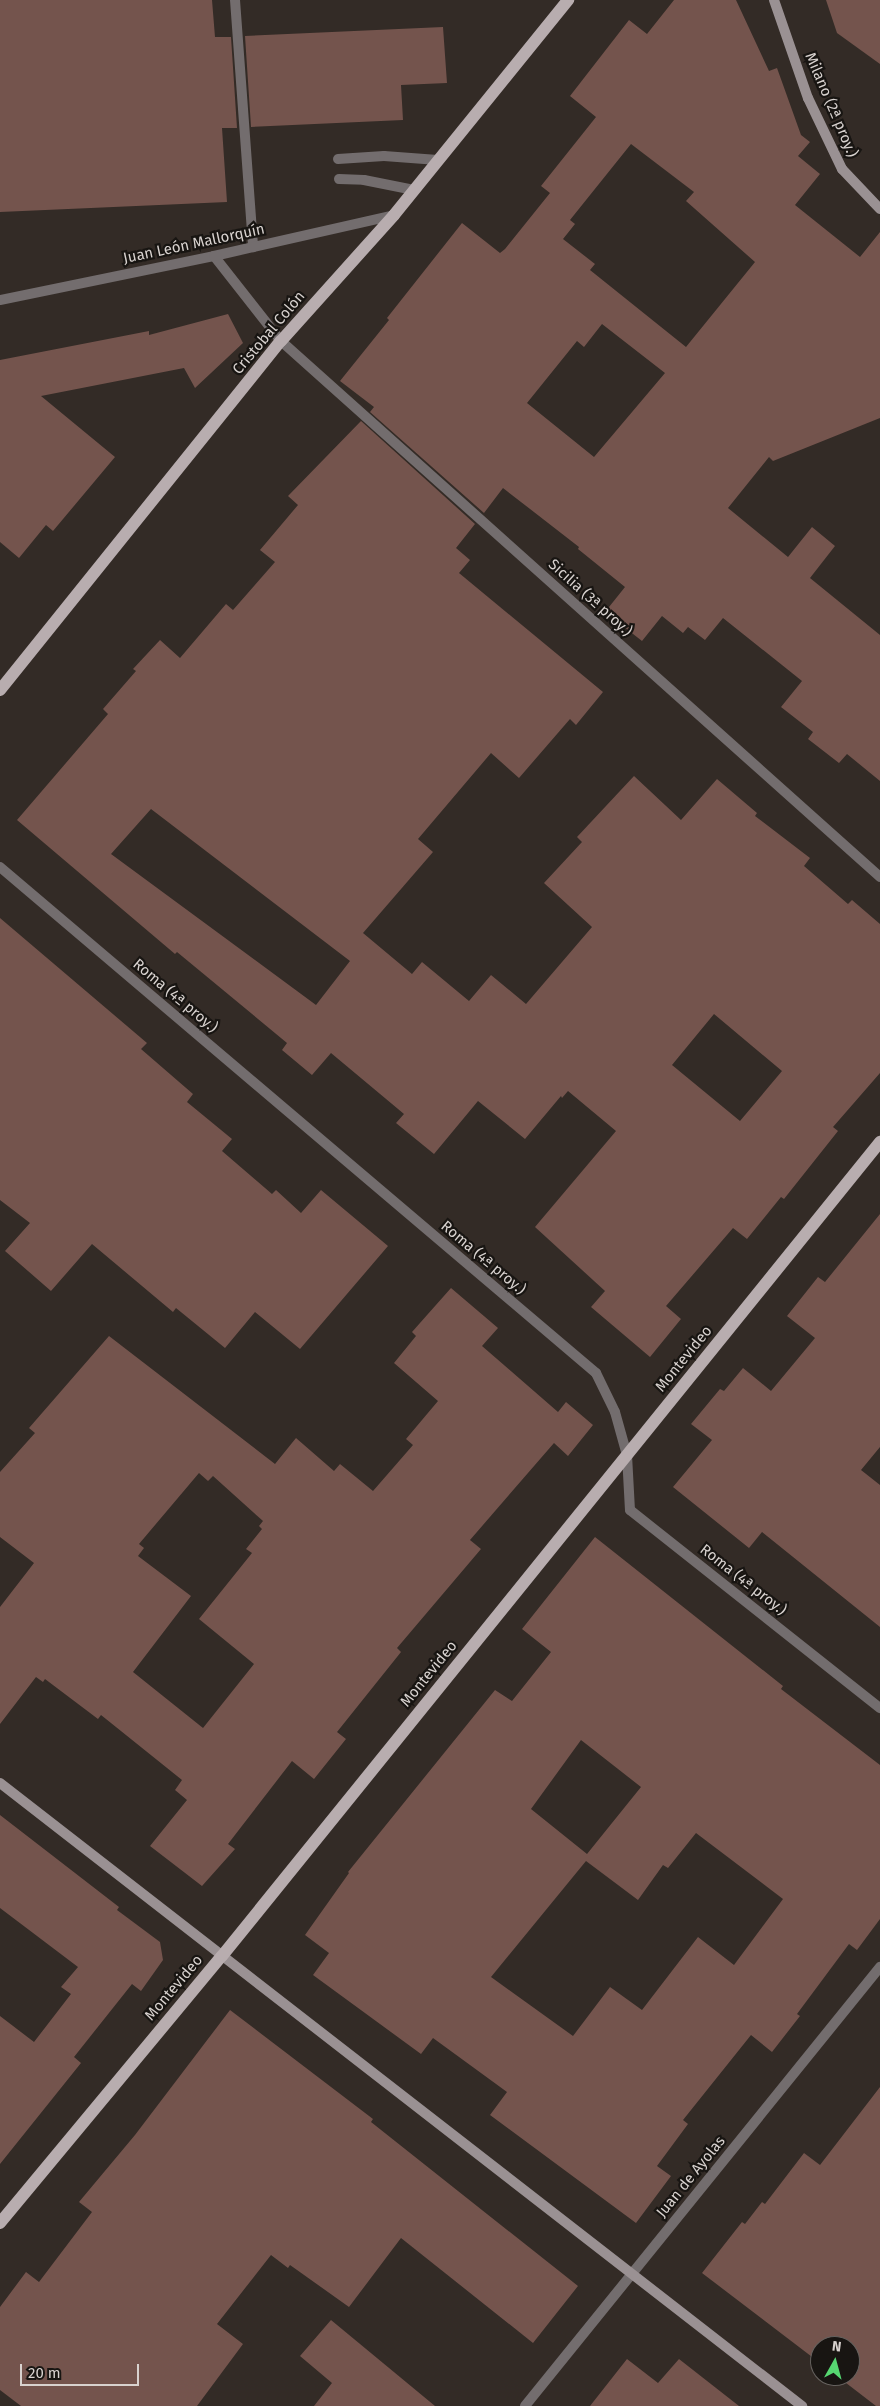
<!DOCTYPE html>
<html>
<head>
<meta charset="utf-8">
<style>
	body { margin:0 }
	#map { position:relative; width:880px; height:2406px; overflow:hidden; background:#332b26; font-family:"Fira Sans",sans-serif }
	div>[style] { position:absolute }
	.building>* { inset:0; background:#74544d }
	.service>* { height:10px; margin:-5px; padding:0 5px; transform-origin:5px; border-radius:5px; background:#736d6e }
	.minor>* { height:10px; margin:-5px; padding:0 5px; transform-origin:5px; border-radius:5px; background:#736d6e }
	.tertiary>* { height:10px; margin:-5px; padding:0 5px; transform-origin:5px; border-radius:5px; background:#736d6e }
	.secondary>* { height:10px; margin:-5px; padding:0 5px; transform-origin:5px; border-radius:5px; background:#9a9193 }
	.primary>* { height:12px; margin:-6px; padding:0 6px; transform-origin:6px; border-radius:6px; background:#b8adaf }
	span { translate:-50% -50%; white-space:nowrap; text-align:center; line-height:1.15; -webkit-text-stroke:4.5px #181512; paint-order:stroke }
	.street-label { font-size:15px; color:#d8d2cf }
	.north { position:absolute; left:810px; top:2336px; width:50px; height:50px; box-sizing:border-box; background:#181512; border:1px solid #65615e; border-radius:50%; rotate:7deg; font-size:14px; font-weight:700; line-height:20px; text-align:center; color:#d8d2cf }
	.north::after { content:''; display:block; margin:auto; width:18px; height:22px; background:#56d671; clip-path:polygon(50% 0,100% 100%,50% 72%,0 100%) }
	.scale { position:absolute; left:20px; top:2364px; width:119px; height:22px; box-sizing:border-box; border:2px solid #d8d2cf; border-top:0; padding-left:6px; font-size:15px; line-height:18px; white-space:nowrap; color:#d8d2cf; -webkit-text-stroke:4px #181512; paint-order:stroke }
</style>
</head>
<body>
<div id="map">
	<div class="building">
		<div style="clip-path:polygon(0 0,212px 0,215px 37px,231px 37px,237px 128px,222px 128px,227px 202px,0 212px)"></div>
		<div style="clip-path:polygon(evenodd,674px 0,736px 0,769px 71px,777px 68px,801px 135px,810px 142px,798px 156px,820px 174px,795px 205px,860px 257px,880px 232px,880px 418px,773px 461px,769px 457px,728px 508px,788px 557px,812px 527px,835px 546px,810px 578px,880px 635px,880px 781px,847px 754px,839px 763px,808px 739px,813px 732px,781px 707px,802px 681px,723px 618px,705px 640px,688px 627px,683px 633px,662px 616px,642px 641px,605px 612px,625px 587px,578px 549px,579px 547px,503px 488px,484px 513px,370px 412px,374px 407px,340px 381px,389px 320px,387px 318px,462px 223px,500px 253px,505px 249px,550px 193px,541px 186px,596px 117px,570px 96px,629px 20px,647px 34px,674px 0,631px 144px,694px 192px,686px 201px,755px 262px,686px 347px,590px 270px,595px 264px,563px 239px,575px 224px,570px 220px,631px 144px,674px 0,602px 324px,665px 373px,594px 457px,527px 403px,577px 341px,584px 347px,602px 324px)"></div>
		<div style="clip-path:polygon(826px 0,880px 0,880px 64px,837px 33px)"></div>
		<div style="clip-path:polygon(443px 27px,447px 83px,401px 85px,403px 120px,251px 127px,245px 36px)"></div>
		<div style="clip-path:polygon(228px 314px,243px 343px,195px 388px,184px 368px,41px 396px,115px 457px,53px 531px,46px 525px,19px 558px,0 542px,0 360px,149px 331px,149px 335px)"></div>
		<div style="clip-path:polygon(evenodd,361px 421px,475px 524px,456px 548px,470px 560px,459px 573px,603px 692px,576px 725px,570px 719px,519px 778px,491px 753px,418px 839px,433px 852px,363px 933px,412px 974px,422px 962px,469px 1001px,491px 975px,526px 1004px,592px 927px,544px 883px,582px 842px,577px 837px,634px 776px,681px 820px,717px 779px,757px 813px,755px 816px,810px 858px,804px 866px,848px 904px,852px 900px,880px 924px,880px 1073px,833px 1127px,838px 1131px,784px 1199px,781px 1197px,747px 1239px,733px 1228px,666px 1306px,681px 1319px,650px 1357px,591px 1307px,605px 1291px,535px 1227px,616px 1131px,568px 1091px,562px 1098px,561px 1096px,525px 1139px,478px 1101px,434px 1154px,396px 1123px,404px 1114px,331px 1053px,312px 1075px,282px 1050px,287px 1043px,177px 952px,175px 954px,17px 820px,108px 714px,103px 709px,136px 671px,133px 669px,160px 640px,180px 658px,226px 604px,233px 610px,275px 562px,260px 550px,298px 505px,288px 496px,361px 421px,151px 809px,350px 961px,316px 1005px,111px 854px,151px 809px,361px 421px,714px 1014px,782px 1071px,740px 1121px,672px 1065px,714px 1014px)"></div>
		<div style="clip-path:polygon(0 918px,147px 1043px,141px 1049px,193px 1094px,187px 1102px,232px 1139px,222px 1151px,272px 1194px,276px 1190px,301px 1213px,321px 1190px,388px 1246px,300px 1349px,255px 1312px,225px 1348px,176px 1308px,173px 1312px,92px 1244px,51px 1291px,5px 1251px,30px 1223px,0 1200px)"></div>
		<div style="clip-path:polygon(880px 1214px,880px 1447px,861px 1470px,880px 1485px,880px 1627px,762px 1532px,749px 1548px,673px 1487px,712px 1440px,691px 1424px,720px 1389px,724px 1391px,743px 1368px,771px 1391px,815px 1338px,787px 1316px,818px 1277px,825px 1282px)"></div>
		<div style="clip-path:polygon(evenodd,451px 1288px,498px 1328px,482px 1346px,558px 1412px,566px 1402px,593px 1425px,568px 1456px,554px 1443px,470px 1540px,481px 1549px,397px 1648px,401px 1652px,337px 1732px,346px 1739px,314px 1779px,292px 1761px,228px 1844px,235px 1849px,202px 1886px,150px 1846px,187px 1800px,175px 1790px,182px 1780px,101px 1715px,98px 1719px,45px 1679px,43px 1682px,36px 1677px,0 1724px,0 1607px,34px 1563px,0 1537px,0 1472px,35px 1433px,29px 1428px,109px 1336px,275px 1464px,296px 1438px,334px 1471px,340px 1464px,373px 1491px,413px 1445px,406px 1439px,438px 1401px,394px 1363px,416px 1336px,412px 1332px,451px 1288px,199px 1473px,208px 1481px,213px 1476px,263px 1521px,259px 1526px,262px 1529px,246px 1549px,252px 1553px,199px 1619px,254px 1664px,203px 1728px,133px 1672px,191px 1596px,138px 1556px,144px 1548px,139px 1544px,199px 1473px)"></div>
		<div style="clip-path:polygon(evenodd,595px 1537px,783px 1686px,781px 1689px,880px 1765px,880px 1919px,857px 1950px,849px 1944px,797px 2014px,800px 2016px,772px 2052px,751px 2035px,683px 2120px,688px 2124px,657px 2166px,671px 2176px,636px 2223px,490px 2115px,507px 2092px,433px 2038px,421px 2054px,313px 1975px,329px 1953px,305px 1935px,349px 1873px,348px 1872px,495px 1690px,512px 1701px,551px 1652px,522px 1629px,595px 1537px,581px 1740px,641px 1787px,587px 1854px,531px 1809px,581px 1740px,595px 1537px,696px 1833px,783px 1899px,734px 1965px,698px 1937px,642px 2010px,610px 1987px,573px 2036px,491px 1977px,586px 1861px,638px 1900px,663px 1865px,668px 1868px,696px 1833px)"></div>
		<div style="clip-path:polygon(0 1815px,119px 1907px,117px 1910px,160px 1942px,163px 1960px,141px 1991px,132px 1984px,74px 2057px,81px 2063px,0 2164px,0 2016px,34px 2042px,71px 1994px,61px 1987px,78px 1967px,0 1908px)"></div>
		<div style="clip-path:polygon(230px 2010px,373px 2119px,371px 2122px,578px 2286px,533px 2343px,401px 2238px,349px 2307px,290px 2265px,288px 2268px,271px 2255px,217px 2324px,243px 2344px,197px 2406px,21px 2406px,0 2390px,0 2307px,26px 2272px,39px 2282px,92px 2212px,79px 2202px,135px 2135px)"></div>
		<div style="clip-path:polygon(880px 2087px,880px 2406px,876px 2406px,837px 2376px,850px 2376px,850px 2346px,820px 2346px,820px 2363px,702px 2273px,742px 2222px,745px 2224px,762px 2202px,765px 2204px,804px 2153px,820px 2165px)"></div>
		<div style="clip-path:polygon(331px 2320px,435px 2406px,314px 2406px,332px 2383px,300px 2356px)"></div>
		<div style="clip-path:polygon(627px 2359px,658px 2383px,679px 2359px,739px 2406px,590px 2406px)"></div>
	</div>
	<div class="service">
		<div style="left:235px;top:0;width:248px;rotate:85.8deg"></div>
		<div style="left:338px;top:159px;width:46px;rotate:-3.7deg"></div>
		<div style="left:384px;top:156px;width:54px;rotate:4.2deg"></div>
		<div style="left:339px;top:179px;width:25px;rotate:2deg"></div>
		<div style="left:364px;top:180px;width:51px;rotate:11.3deg"></div>
	</div>
	<div class="minor">
		<div style="left:214px;top:256px;width:108px;rotate:51.8deg"></div>
		<div style="left:281px;top:341px;width:804px;rotate:41.82deg"></div>
		<div style="left:525px;top:2406px;width:565px;rotate:-51.04deg"></div>
	</div>
	<div class="tertiary">
		<div style="left:0;top:300px;width:218px;rotate:-11.6deg"></div>
		<div style="left:214px;top:256px;width:185px;rotate:-12.8deg"></div>
		<div style="left:0;top:867px;width:782px;rotate:40.33deg"></div>
		<div style="left:596px;top:1373px;width:43px;rotate:64deg"></div>
		<div style="left:615px;top:1412px;width:45px;rotate:74.4deg"></div>
		<div style="left:627px;top:1455px;width:55px;rotate:86.9deg"></div>
		<div style="left:630px;top:1510px;width:319px;rotate:38.4deg"></div>
	</div>
	<div class="secondary">
		<div style="left:774px;top:0;width:104px;rotate:70.9deg"></div>
		<div style="left:808px;top:98px;width:79px;rotate:64.4deg"></div>
		<div style="left:842px;top:169px;width:55px;rotate:46.5deg"></div>
		<div style="left:0;top:1783px;width:1016px;rotate:37.84deg"></div>
	</div>
	<div class="primary">
		<div style="left:0;top:690px;width:448px;rotate:-51.2deg"></div>
		<div style="left:281px;top:341px;width:169px;rotate:-48.1deg"></div>
		<div style="left:394px;top:215px;width:277px;rotate:-51deg"></div>
		<div style="left:0;top:2223px;width:347px;rotate:-50.3deg"></div>
		<div style="left:222px;top:1956px;width:1047px;rotate:-51.05deg"></div>
	</div>
	<div class="street-label">
		<span style="left:831px;top:105px;rotate:67deg">Milano (2ª proy.)</span>
		<span style="left:194px;top:244px;rotate:-12deg">Juan León Mallorquín</span>
		<span style="left:269px;top:333px;rotate:-50deg">Cristobal Colón</span>
		<span style="left:590px;top:598px;rotate:42deg">Sicilia (3ª proy.)</span>
		<span style="left:175px;top:996px;rotate:40deg">Roma (4ª proy.)</span>
		<span style="left:483px;top:1258px;rotate:40deg">Roma (4ª proy.)</span>
		<span style="left:684px;top:1359px;rotate:-51deg">Montevideo</span>
		<span style="left:743px;top:1580px;rotate:38deg">Roma (4ª proy.)</span>
		<span style="left:429px;top:1674px;rotate:-51deg">Montevideo</span>
		<span style="left:174px;top:1988px;rotate:-50deg">Montevideo</span>
		<span style="left:691px;top:2177px;rotate:-51deg">Juan de Ayolas</span>
	</div>
	<div class="north">N</div>
	<div class="scale">20 m</div>
</div>
</body>
</html>
